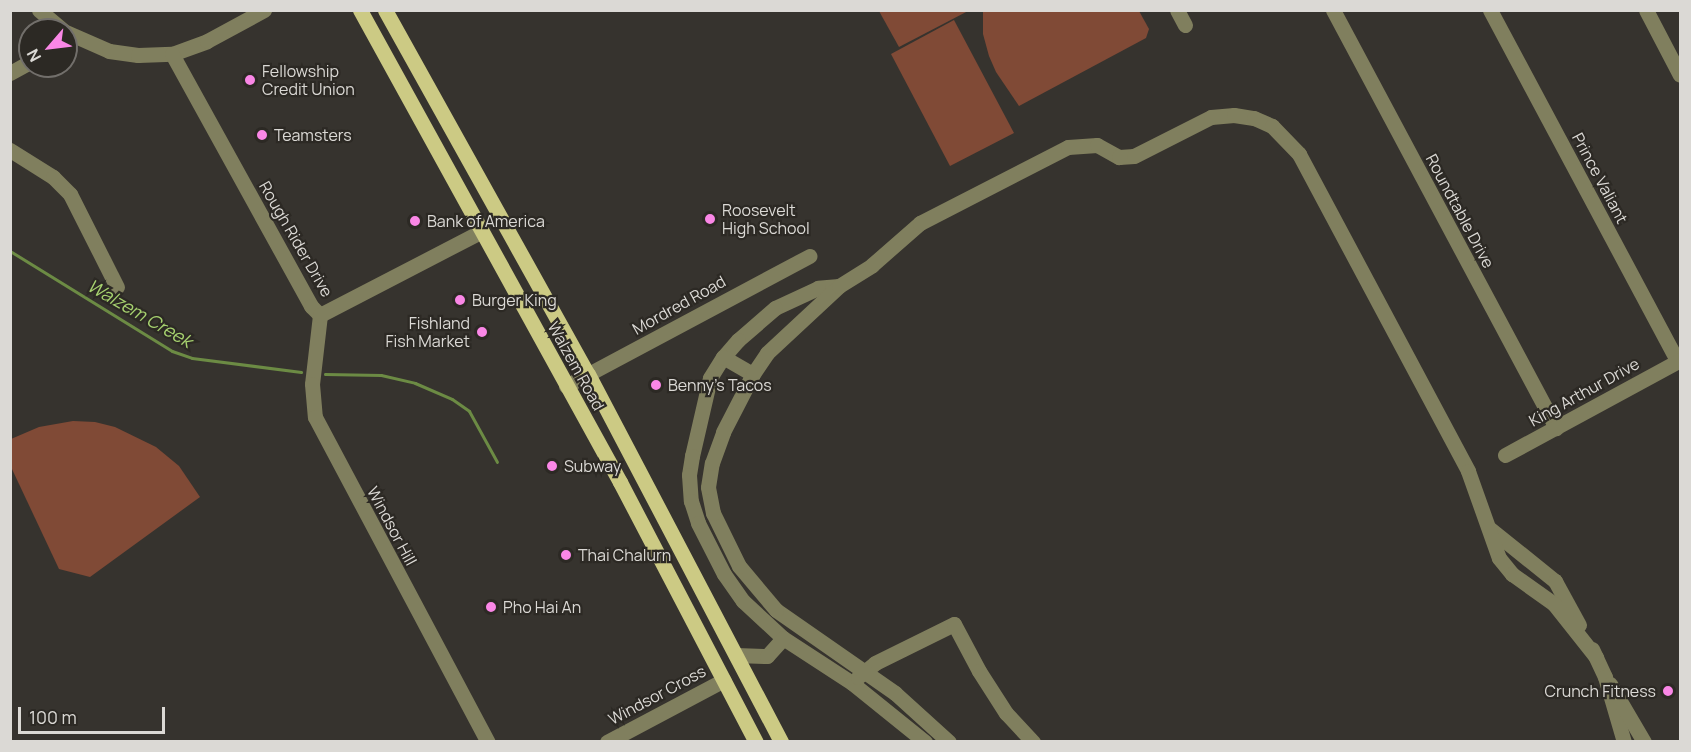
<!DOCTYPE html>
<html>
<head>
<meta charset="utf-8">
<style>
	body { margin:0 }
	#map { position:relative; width:1691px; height:752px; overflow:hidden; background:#36332e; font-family:Manrope,sans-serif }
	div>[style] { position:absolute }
	.green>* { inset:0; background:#804a36 }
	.stream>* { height:3px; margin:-1.5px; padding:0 1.5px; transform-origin:1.5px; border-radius:1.5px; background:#6c8b44 }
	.minor>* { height:15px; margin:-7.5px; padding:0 7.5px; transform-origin:7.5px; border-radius:7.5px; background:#807f5e }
	.major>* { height:15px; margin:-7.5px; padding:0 7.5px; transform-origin:7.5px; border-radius:7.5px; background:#ccca84 }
	.dots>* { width:16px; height:16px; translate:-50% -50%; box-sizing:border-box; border:3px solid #2c2924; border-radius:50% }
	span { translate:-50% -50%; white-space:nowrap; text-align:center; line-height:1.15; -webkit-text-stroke:4.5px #2c2924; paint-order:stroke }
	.poi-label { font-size:16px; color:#dbd9d5 }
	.left { translate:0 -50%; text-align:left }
	.right { translate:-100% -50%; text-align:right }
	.street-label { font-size:16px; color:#dbd9d5 }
	.water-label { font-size:18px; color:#a6d16f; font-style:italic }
	.frame { position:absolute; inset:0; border:12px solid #dbd9d5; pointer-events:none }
	.north { position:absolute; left:18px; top:18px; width:60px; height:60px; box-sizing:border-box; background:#2c2924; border:2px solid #726f6b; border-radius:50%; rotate:242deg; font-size:16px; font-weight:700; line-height:24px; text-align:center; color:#dbd9d5 }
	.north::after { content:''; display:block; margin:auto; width:21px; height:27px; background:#fa87e6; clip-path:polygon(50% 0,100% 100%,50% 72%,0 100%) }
	.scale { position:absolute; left:18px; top:707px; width:147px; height:27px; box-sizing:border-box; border:3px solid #dbd9d5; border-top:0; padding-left:8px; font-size:18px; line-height:21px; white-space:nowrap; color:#dbd9d5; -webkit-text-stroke:4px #2c2924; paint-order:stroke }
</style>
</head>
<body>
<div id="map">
	<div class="green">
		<div style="clip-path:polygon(879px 11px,968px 11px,899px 47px)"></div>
		<div style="clip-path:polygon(983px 11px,1139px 11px,1149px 29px,1146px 38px,1019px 106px,996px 72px,989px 56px,983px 34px)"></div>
		<div style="clip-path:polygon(954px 20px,1014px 133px,950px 166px,891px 54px)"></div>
		<div style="clip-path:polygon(73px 421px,95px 422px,115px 427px,156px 447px,179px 466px,200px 497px,90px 577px,59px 569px,11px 467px,11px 439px,39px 427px)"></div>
	</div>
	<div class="stream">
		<div style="left:10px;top:251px;width:190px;rotate:31.7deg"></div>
		<div style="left:172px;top:351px;width:21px;rotate:19deg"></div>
		<div style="left:192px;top:358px;width:110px;rotate:7.3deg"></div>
		<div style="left:325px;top:374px;width:56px;rotate:1deg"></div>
		<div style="left:381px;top:375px;width:35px;rotate:13deg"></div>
		<div style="left:415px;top:383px;width:40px;rotate:23.4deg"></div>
		<div style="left:452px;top:399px;width:21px;rotate:35deg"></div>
		<div style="left:469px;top:411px;width:58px;rotate:61.2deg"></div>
	</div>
	<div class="minor">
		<div style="left:39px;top:10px;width:31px;rotate:40deg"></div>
		<div style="left:1177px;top:10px;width:17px;rotate:62deg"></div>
		<div style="left:1333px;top:10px;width:474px;rotate:61.9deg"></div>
		<div style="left:1490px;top:10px;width:399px;rotate:61.9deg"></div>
		<div style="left:1646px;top:10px;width:73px;rotate:62.4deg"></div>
		<div style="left:66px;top:32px;width:47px;rotate:23.8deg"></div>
		<div style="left:109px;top:51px;width:29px;rotate:8deg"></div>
		<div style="left:138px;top:55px;width:34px;rotate:-2deg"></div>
		<div style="left:172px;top:54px;width:37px;rotate:-20deg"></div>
		<div style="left:207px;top:41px;width:65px;rotate:-28.5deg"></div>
		<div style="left:172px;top:54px;width:288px;rotate:61.1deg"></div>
		<div style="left:311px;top:306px;width:13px;rotate:45deg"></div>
		<div style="left:10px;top:73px;width:23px;rotate:-29deg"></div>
		<div style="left:10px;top:150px;width:51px;rotate:32.1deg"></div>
		<div style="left:53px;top:177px;width:24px;rotate:45deg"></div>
		<div style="left:70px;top:194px;width:104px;rotate:63.2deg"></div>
		<div style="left:839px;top:286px;width:21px;rotate:175deg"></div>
		<div style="left:818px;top:288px;width:47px;rotate:155.1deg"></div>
		<div style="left:775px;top:308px;width:49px;rotate:139.1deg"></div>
		<div style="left:738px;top:340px;width:23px;rotate:131deg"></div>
		<div style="left:723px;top:357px;width:25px;rotate:122deg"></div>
		<div style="left:710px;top:378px;width:80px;rotate:103deg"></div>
		<div style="left:692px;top:456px;width:19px;rotate:99deg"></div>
		<div style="left:689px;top:475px;width:26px;rotate:86deg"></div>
		<div style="left:691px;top:501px;width:23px;rotate:72deg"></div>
		<div style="left:698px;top:523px;width:57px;rotate:63deg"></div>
		<div style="left:724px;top:574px;width:33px;rotate:55deg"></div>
		<div style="left:743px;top:601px;width:54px;rotate:42.8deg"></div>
		<div style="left:783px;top:638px;width:82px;rotate:33.1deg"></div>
		<div style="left:852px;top:683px;width:94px;rotate:38.9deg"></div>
		<div style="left:320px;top:315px;width:69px;rotate:96.6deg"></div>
		<div style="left:312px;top:384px;width:33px;rotate:85deg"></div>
		<div style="left:315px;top:417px;width:368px;rotate:62deg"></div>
		<div style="left:320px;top:315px;width:182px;rotate:-27.4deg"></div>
		<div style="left:723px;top:357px;width:34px;rotate:30deg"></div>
		<div style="left:566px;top:386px;width:276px;rotate:-28.1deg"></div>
		<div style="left:1505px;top:455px;width:199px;rotate:-28.5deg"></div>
		<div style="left:1489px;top:528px;width:85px;rotate:38.8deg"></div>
		<div style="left:1555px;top:581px;width:50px;rotate:61.4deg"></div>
		<div style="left:1592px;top:649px;width:31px;rotate:65deg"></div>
		<div style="left:1605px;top:677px;width:68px;rotate:73.7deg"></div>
		<div style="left:736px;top:655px;width:31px;rotate:2deg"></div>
		<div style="left:767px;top:656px;width:24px;rotate:-48deg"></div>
		<div style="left:858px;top:677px;width:22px;rotate:-39deg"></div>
		<div style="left:875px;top:663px;width:88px;rotate:-26.3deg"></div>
		<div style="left:954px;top:624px;width:53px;rotate:62deg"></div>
		<div style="left:979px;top:671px;width:50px;rotate:57.3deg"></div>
		<div style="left:1006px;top:713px;width:40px;rotate:47deg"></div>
		<div style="left:1610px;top:684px;width:67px;rotate:59.6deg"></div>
		<div style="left:607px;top:742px;width:132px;rotate:-27.9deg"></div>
		<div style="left:949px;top:742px;width:73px;rotate:-137.8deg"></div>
		<div style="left:895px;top:693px;width:145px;rotate:-145.1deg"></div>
		<div style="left:776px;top:610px;width:57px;rotate:-130.1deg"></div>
		<div style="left:739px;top:566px;width:59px;rotate:-116.1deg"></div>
		<div style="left:713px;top:513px;width:26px;rotate:-101deg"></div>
		<div style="left:708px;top:487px;width:24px;rotate:-81deg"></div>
		<div style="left:712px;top:463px;width:33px;rotate:-70deg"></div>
		<div style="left:723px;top:432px;width:65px;rotate:-62.7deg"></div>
		<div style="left:753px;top:374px;width:25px;rotate:-56deg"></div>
		<div style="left:767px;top:353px;width:98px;rotate:-42.9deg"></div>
		<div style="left:839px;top:286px;width:39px;rotate:-32deg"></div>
		<div style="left:872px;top:265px;width:64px;rotate:-41.2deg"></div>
		<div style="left:920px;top:223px;width:166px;rotate:-27.2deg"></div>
		<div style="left:1068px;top:147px;width:29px;rotate:-4deg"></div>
		<div style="left:1097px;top:145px;width:25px;rotate:29deg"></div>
		<div style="left:1119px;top:157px;width:15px;rotate:-4deg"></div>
		<div style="left:1134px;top:156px;width:86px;rotate:-26.9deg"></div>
		<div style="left:1211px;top:117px;width:23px;rotate:-5deg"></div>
		<div style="left:1234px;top:115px;width:20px;rotate:9deg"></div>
		<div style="left:1254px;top:118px;width:20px;rotate:24deg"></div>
		<div style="left:1272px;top:126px;width:39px;rotate:46deg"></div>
		<div style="left:1299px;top:154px;width:359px;rotate:61.9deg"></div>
		<div style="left:1468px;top:471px;width:92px;rotate:70.4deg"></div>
		<div style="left:1499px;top:558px;width:21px;rotate:51deg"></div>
		<div style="left:1512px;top:574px;width:52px;rotate:35.5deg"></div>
		<div style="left:1554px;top:604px;width:68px;rotate:51.6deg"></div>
	</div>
	<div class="major">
		<div style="left:360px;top:10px;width:539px;rotate:61.15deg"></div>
		<div style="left:620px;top:482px;width:293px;rotate:62.4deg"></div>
		<div style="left:385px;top:10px;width:417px;rotate:60.9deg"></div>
		<div style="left:588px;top:374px;width:416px;rotate:62.3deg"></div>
	</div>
	<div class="dots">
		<div style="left:250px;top:80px;background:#fa87e6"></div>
		<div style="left:262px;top:135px;background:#fa87e6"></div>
		<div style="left:710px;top:219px;background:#fa87e6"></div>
		<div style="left:415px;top:221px;background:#fa87e6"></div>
		<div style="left:460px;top:300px;background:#fa87e6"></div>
		<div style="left:482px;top:332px;background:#fa87e6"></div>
		<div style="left:656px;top:385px;background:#fa87e6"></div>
		<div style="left:552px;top:466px;background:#fa87e6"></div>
		<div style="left:566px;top:555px;background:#fa87e6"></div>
		<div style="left:491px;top:607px;background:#fa87e6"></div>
		<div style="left:1668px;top:691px;background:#fa87e6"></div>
	</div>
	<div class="poi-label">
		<span class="left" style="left:262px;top:80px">Fellowship<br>Credit Union</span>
		<span class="left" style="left:274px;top:135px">Teamsters</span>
		<span class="left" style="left:722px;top:219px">Roosevelt<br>High School</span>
		<span class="left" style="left:427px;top:221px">Bank of America</span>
		<span class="left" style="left:472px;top:300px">Burger King</span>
		<span class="right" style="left:470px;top:332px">Fishland<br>Fish Market</span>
		<span class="left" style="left:668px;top:385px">Benny's Tacos</span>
		<span class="left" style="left:564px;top:466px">Subway</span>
		<span class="left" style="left:578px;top:555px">Thai Chalurn</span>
		<span class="left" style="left:503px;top:607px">Pho Hai An</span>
		<span class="right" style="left:1656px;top:691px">Crunch Fitness</span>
	</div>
	<div class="street-label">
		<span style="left:1600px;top:178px;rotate:62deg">Prince Valiant</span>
		<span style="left:1460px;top:211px;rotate:62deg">Roundtable Drive</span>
		<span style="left:296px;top:239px;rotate:60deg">Rough Rider Drive</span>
		<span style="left:679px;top:305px;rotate:-29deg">Mordred Road</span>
		<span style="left:576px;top:366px;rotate:61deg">Walzem Road</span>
		<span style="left:1584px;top:392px;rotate:-29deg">King Arthur Drive</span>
		<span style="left:392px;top:526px;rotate:62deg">Windsor Hill</span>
		<span style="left:657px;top:695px;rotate:-28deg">Windsor Cross</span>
	</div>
	<div class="water-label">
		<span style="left:140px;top:313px;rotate:30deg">Walzem Creek</span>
	</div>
	<div class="frame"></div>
	<div class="north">N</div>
	<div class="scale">100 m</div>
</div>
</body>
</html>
